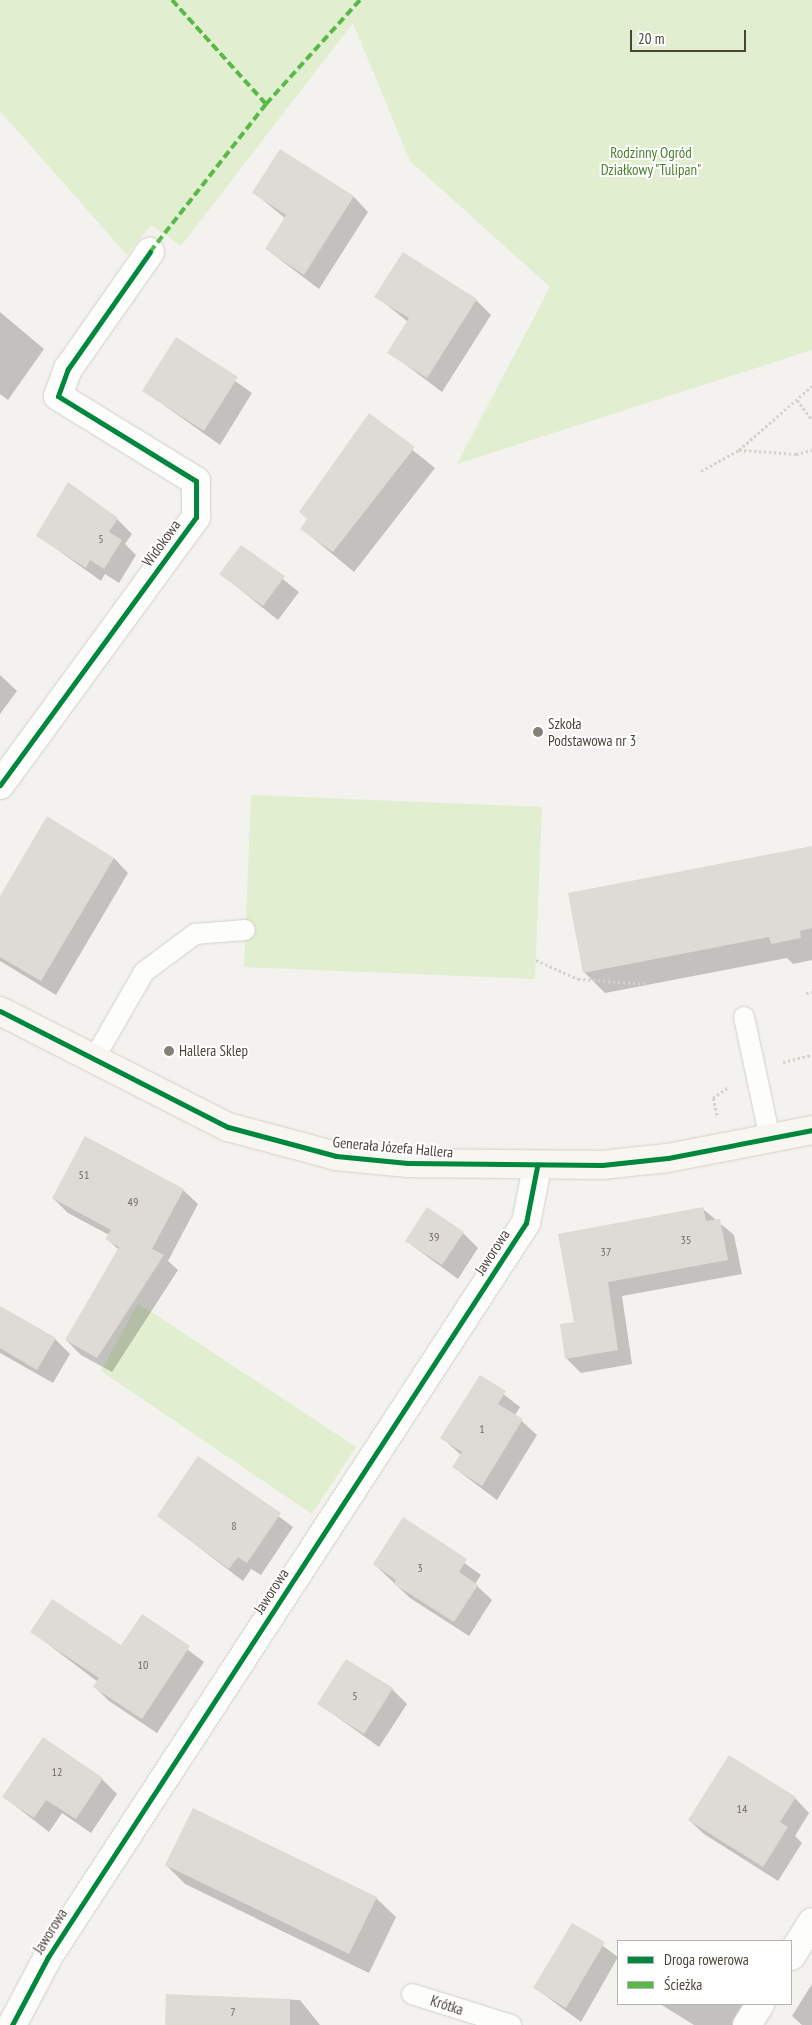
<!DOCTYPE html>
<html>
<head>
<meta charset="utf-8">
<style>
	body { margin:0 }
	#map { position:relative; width:812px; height:2025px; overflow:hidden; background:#f4f2ee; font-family:"PT Sans Narrow",sans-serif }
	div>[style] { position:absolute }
	.green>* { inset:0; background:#e1eecf }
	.shadow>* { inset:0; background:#0003 }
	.building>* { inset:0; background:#dedbd6 }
	.path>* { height:3px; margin-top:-1.5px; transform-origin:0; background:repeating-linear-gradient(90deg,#d3d2cc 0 2.5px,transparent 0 5px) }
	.roads { filter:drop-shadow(0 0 1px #d2d0cb) drop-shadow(0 0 1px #d2d0cb) }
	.lane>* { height:20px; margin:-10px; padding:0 10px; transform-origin:10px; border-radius:10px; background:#fdfdfc }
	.street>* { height:28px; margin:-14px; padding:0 14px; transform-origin:14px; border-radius:14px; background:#fdfdfc }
	.secondary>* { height:28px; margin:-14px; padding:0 14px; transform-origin:14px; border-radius:14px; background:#f7f6f1 }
	.quiet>* { height:4px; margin-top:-2px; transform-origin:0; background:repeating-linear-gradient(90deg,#58b947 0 8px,transparent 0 12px) }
	.cycleway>* { height:5px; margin:-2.5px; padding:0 2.5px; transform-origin:2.5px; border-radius:2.5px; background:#00873e }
	.dots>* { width:14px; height:14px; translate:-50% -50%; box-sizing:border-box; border:2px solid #fff; border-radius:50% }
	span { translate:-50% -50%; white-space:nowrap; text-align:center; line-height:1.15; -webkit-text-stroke:4px #fff; paint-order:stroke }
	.number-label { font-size:12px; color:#706a61 }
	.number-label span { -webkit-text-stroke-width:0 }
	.park-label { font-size:15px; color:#4a7f2a }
	.street-label { font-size:15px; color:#4b4439 }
	.poi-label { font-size:15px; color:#4b4439 }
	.left { translate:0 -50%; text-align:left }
	.legend { position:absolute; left:617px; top:1940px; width:175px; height:65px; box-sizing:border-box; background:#fff; border:1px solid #b7b4b0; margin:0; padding:6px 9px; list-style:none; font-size:15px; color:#4b4439 }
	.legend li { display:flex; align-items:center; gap:10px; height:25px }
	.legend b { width:25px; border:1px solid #b7b4b0 }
	.scale { position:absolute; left:630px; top:30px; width:116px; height:22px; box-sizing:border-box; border:2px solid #4b4439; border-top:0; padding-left:6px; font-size:15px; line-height:18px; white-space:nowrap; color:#4b4439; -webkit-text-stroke:4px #fff; paint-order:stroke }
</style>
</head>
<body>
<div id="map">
	<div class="green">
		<div style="clip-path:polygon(0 0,812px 0,812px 350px,457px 464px,550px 287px,410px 161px,353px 23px,181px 246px,151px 225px,127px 255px,0 111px)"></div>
		<div style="clip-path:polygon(251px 795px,542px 807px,535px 979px,244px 967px)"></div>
		<div style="clip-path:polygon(138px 1303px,356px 1447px,312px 1514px,101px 1371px)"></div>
	</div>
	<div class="shadow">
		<div style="clip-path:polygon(280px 150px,354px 197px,368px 212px,319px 289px,266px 249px,286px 219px,253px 192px)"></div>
		<div style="clip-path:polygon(403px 254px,476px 300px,491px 315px,442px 392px,389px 352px,408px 322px,376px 296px)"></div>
		<div style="clip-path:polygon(0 312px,44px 349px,8px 400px,0 394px)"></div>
		<div style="clip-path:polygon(176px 339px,252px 393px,220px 445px,144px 391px)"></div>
		<div style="clip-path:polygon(369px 415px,435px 468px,354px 572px,302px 529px)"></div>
		<div style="clip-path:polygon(117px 519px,132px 534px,125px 544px,136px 555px,119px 583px,105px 574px,101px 581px,37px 535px)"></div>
		<div style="clip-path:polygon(241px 546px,299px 592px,278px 620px,221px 574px)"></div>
		<div style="clip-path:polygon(0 675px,17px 691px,0 714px)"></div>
		<div style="clip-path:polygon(812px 847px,812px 960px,793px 964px,787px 958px,605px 993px,584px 972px)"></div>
		<div style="clip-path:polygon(114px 858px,128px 873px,56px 995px,0 961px,0 897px)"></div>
		<div style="clip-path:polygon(183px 1190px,198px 1204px,168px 1261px,178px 1270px,112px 1372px,81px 1355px,66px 1340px,119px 1250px,107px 1239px,109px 1235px,68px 1213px,53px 1198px)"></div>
		<div style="clip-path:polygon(703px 1209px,734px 1235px,742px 1274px,622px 1296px,632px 1364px,581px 1373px,566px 1358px,575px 1323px,559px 1235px)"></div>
		<div style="clip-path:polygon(463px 1233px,478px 1248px,458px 1279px,406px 1241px)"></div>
		<div style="clip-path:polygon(0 1307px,55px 1339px,70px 1354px,53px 1383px,0 1353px)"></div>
		<div style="clip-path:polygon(480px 1376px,520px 1407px,515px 1415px,537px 1435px,497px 1500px,453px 1467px,461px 1455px,442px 1438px)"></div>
		<div style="clip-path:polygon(199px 1458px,293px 1527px,261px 1575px,251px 1569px,243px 1581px,158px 1516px)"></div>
		<div style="clip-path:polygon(403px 1519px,481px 1575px,475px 1584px,492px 1600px,469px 1636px,410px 1598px,374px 1564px)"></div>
		<div style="clip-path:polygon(142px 1615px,204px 1662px,157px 1733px,109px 1701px,95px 1687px,98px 1682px,32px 1632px,121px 1647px)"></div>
		<div style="clip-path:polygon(392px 1689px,407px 1704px,379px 1747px,319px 1704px)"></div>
		<div style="clip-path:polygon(102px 1779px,117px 1794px,91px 1833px,62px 1813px,49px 1832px,4px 1797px)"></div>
		<div style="clip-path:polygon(795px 1798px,809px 1813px,795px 1836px,802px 1843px,778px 1881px,704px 1834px,689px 1820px)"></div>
		<div style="clip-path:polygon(166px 1865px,376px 1898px,396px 1917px,369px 1973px,185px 1884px)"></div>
		<div style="clip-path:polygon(573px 1924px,618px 1957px,581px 2022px,535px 1988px)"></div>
		<div style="clip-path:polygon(812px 1984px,812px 2025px,802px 2025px,792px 2016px)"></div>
		<div style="clip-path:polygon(167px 1995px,300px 2000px,320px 2025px,166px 2025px)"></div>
		<div style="clip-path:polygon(660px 2004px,747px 2004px,734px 2025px,694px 2025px)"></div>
	</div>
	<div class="building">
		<div style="clip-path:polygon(280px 149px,354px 196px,304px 275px,265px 249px,286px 215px,252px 193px)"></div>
		<div style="clip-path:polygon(403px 252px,477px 299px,427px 378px,387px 353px,409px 318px,374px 297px)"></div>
		<div style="clip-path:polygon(176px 337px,238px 377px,204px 431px,142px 391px)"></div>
		<div style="clip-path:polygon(369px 413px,415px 447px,333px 552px,300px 529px,307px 519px,299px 512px)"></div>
		<div style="clip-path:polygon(68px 482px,118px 518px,109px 532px,122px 540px,104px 569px,90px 560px,86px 568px,36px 536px)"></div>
		<div style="clip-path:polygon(241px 545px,285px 576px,263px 606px,219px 574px)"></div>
		<div style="clip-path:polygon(47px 816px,114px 858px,41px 981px,0 957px,0 896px)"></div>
		<div style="clip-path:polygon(812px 846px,812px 928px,800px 931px,801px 938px,771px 944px,769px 937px,583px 973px,568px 893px)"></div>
		<div style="clip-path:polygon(85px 1136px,184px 1189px,152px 1249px,164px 1255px,97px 1358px,65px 1340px,119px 1247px,105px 1239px,111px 1230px,52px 1198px)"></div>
		<div style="clip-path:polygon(427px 1207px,464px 1232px,442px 1265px,405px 1241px)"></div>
		<div style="clip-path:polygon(703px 1207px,706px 1221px,720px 1219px,728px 1260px,608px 1282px,618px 1350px,565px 1359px,560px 1324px,574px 1322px,558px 1234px)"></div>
		<div style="clip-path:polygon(0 1306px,56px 1338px,37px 1370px,0 1348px)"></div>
		<div style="clip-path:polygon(480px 1375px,506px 1391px,498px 1404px,523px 1419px,482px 1486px,452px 1467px,462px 1452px,440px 1438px)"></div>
		<div style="clip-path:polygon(198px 1456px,281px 1513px,247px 1563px,238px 1557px,229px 1569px,157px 1516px)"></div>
		<div style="clip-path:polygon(403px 1517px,467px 1559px,459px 1572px,478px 1585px,454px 1622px,394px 1584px,396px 1580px,373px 1564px)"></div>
		<div style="clip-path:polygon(52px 1599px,121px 1645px,142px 1614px,190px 1646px,142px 1719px,93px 1687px,99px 1678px,30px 1632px)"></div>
		<div style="clip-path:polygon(346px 1659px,393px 1688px,364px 1734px,317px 1704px)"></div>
		<div style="clip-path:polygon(43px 1737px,103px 1778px,76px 1819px,46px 1800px,34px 1818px,2px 1797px)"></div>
		<div style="clip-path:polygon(729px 1755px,796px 1797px,780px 1822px,788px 1827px,763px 1867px,688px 1820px)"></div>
		<div style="clip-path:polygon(193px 1808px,377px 1897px,349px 1954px,165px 1865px)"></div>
		<div style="clip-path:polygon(572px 1923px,605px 1942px,566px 2008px,533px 1988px)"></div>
		<div style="clip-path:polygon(166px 1994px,290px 1999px,290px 2025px,165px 2025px)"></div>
	</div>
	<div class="path">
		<div style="left:797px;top:400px;width:25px;rotate:53deg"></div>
		<div style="left:739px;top:450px;width:97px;rotate:-41.2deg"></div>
		<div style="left:701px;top:471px;width:43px;rotate:-28.9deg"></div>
		<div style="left:739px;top:450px;width:57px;rotate:4deg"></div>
		<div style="left:796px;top:454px;width:16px;rotate:-14deg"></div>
		<div style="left:536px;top:960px;width:46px;rotate:24.3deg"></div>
		<div style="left:578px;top:979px;width:68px;rotate:4.2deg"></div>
		<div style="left:806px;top:993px;width:6px;rotate:-9deg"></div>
		<div style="left:783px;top:1062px;width:30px;rotate:-14deg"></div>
		<div style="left:717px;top:1115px;width:17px;rotate:-103deg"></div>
		<div style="left:713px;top:1098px;width:19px;rotate:-35deg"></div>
	</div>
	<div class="roads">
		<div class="lane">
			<div style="left:744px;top:1017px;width:124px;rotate:77.9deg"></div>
			<div style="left:94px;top:1059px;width:100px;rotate:-60.1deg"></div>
			<div style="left:144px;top:972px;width:64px;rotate:-36.7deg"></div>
			<div style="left:195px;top:934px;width:50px;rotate:-4.6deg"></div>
			<div style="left:412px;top:1994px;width:104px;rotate:17.4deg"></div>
		</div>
		<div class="street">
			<div style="left:0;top:785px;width:332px;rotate:-53.8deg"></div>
			<div style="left:196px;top:517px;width:36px;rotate:-90deg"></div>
			<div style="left:196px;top:481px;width:162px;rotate:-148.4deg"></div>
			<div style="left:58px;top:396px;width:29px;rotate:-70deg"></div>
			<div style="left:68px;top:369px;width:143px;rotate:-55deg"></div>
			<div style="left:791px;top:1956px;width:40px;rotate:-58deg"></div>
			<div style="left:12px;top:2025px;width:77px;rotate:-62.1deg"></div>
			<div style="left:48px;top:1957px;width:876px;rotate:-56.93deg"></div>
			<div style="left:526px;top:1223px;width:57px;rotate:-78.9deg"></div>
			<div style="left:747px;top:2025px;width:25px;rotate:-58deg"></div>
		</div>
		<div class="secondary">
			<div style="left:0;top:1011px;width:256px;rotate:27deg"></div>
			<div style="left:228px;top:1127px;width:112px;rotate:15deg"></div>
			<div style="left:336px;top:1156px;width:72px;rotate:5.6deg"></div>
			<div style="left:408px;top:1163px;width:194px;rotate:0.6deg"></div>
			<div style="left:602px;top:1165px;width:66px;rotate:-6.1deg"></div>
			<div style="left:668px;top:1158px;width:147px;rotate:-11deg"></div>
		</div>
	</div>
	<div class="quiet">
		<div style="left:172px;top:0;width:140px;rotate:47.9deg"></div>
		<div style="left:150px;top:252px;width:188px;rotate:-51.9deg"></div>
		<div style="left:266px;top:104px;width:140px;rotate:-47.9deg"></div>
	</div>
	<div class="cycleway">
		<div style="left:0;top:785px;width:332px;rotate:-53.8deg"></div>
		<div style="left:196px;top:517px;width:36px;rotate:-90deg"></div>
		<div style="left:196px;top:481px;width:162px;rotate:-148.4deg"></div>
		<div style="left:58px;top:396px;width:29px;rotate:-70deg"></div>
		<div style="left:68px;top:369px;width:143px;rotate:-55deg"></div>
		<div style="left:0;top:1011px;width:256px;rotate:27deg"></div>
		<div style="left:228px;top:1127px;width:112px;rotate:15deg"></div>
		<div style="left:336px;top:1156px;width:72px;rotate:5.6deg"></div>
		<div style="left:408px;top:1163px;width:194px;rotate:0.6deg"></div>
		<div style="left:602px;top:1165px;width:66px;rotate:-6.1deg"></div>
		<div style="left:668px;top:1158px;width:147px;rotate:-11deg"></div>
		<div style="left:12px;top:2025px;width:77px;rotate:-62.1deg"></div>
		<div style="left:48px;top:1957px;width:876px;rotate:-56.93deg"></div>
		<div style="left:526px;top:1223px;width:57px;rotate:-78.9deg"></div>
	</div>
	<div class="dots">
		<div style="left:538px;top:732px;background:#868178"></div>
		<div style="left:169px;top:1051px;background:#868178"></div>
	</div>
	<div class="number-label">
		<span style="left:101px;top:539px">5</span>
		<span style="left:84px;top:1175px">51</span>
		<span style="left:133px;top:1202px">49</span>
		<span style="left:434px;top:1237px">39</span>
		<span style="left:686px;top:1240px">35</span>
		<span style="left:606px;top:1252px">37</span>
		<span style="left:482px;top:1429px">1</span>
		<span style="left:234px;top:1526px">8</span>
		<span style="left:420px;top:1568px">3</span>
		<span style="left:143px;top:1665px">10</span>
		<span style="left:355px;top:1696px">5</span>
		<span style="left:57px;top:1772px">12</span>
		<span style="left:742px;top:1809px">14</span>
		<span style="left:233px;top:2012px">7</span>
	</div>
	<div class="park-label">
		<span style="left:651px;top:161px">Rodzinny Ogród<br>Działkowy "Tulipan"</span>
	</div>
	<div class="street-label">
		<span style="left:161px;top:543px;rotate:-54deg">Widokowa</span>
		<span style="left:393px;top:1147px;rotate:5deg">Generała Józefa Hallera</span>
		<span style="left:492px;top:1252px;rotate:-57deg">Jaworowa</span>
		<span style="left:271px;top:1591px;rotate:-57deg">Jaworowa</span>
		<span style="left:50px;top:1931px;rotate:-58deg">Jaworowa</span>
		<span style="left:447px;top:2005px;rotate:18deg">Krótka</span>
	</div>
	<div class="poi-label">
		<span class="left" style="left:548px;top:732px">Szkoła<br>Podstawowa nr 3</span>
		<span class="left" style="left:179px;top:1051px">Hallera Sklep</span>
	</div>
	<ul class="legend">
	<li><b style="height:6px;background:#00873e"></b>Droga rowerowa</li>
	<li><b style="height:6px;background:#58b947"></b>Ścieżka</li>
	</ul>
	<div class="scale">20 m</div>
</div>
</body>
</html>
